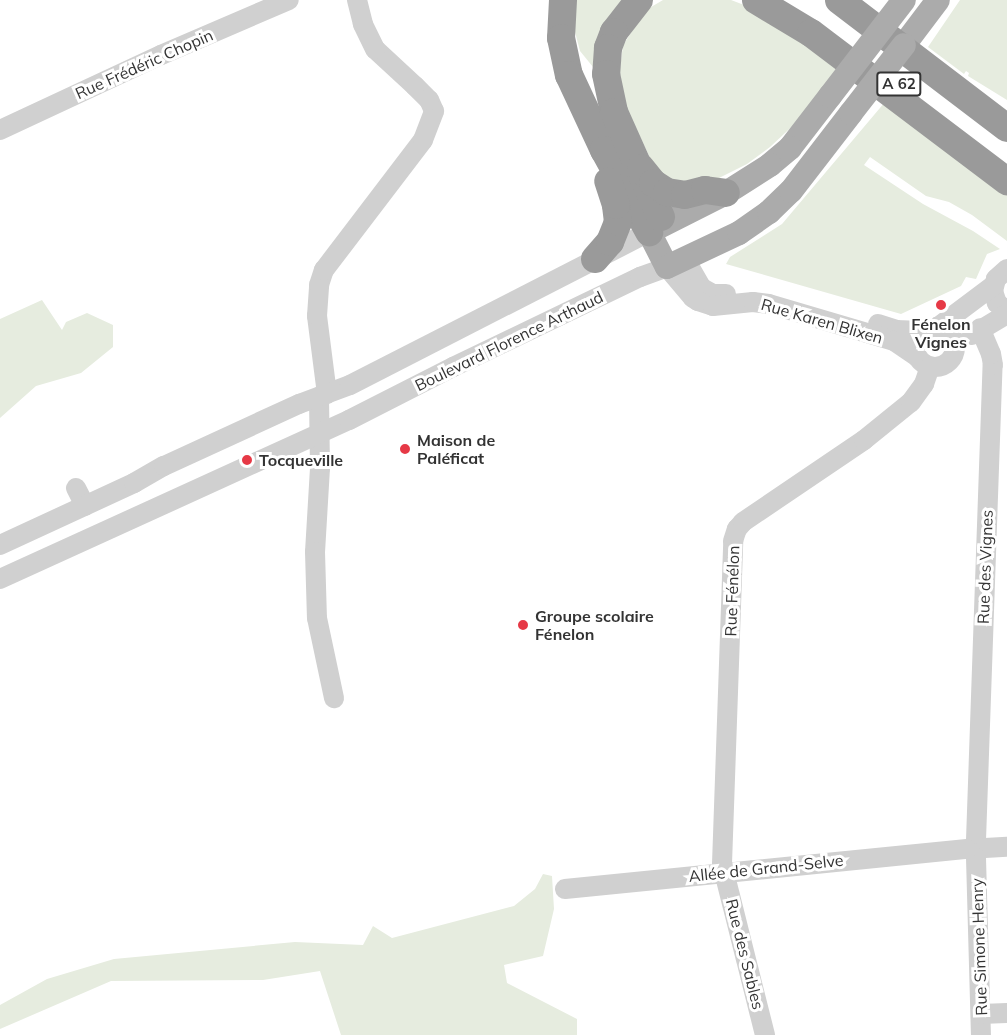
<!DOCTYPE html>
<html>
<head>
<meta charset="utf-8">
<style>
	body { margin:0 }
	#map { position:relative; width:1007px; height:1035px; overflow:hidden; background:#fff; font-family:Mulish,sans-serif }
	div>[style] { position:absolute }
	.green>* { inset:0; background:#e6ecdf }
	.minor>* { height:20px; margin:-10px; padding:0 10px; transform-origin:10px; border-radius:10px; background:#d0d0d0 }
	.minor>.ring { margin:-10px; padding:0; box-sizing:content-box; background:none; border:20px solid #d0d0d0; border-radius:50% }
	.major>* { height:24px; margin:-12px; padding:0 12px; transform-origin:12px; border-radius:12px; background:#ababab }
	.highway>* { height:28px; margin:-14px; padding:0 14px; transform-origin:14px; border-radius:14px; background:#9a9a9a }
	.major-bridge>* { height:24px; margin:-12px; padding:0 12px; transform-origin:12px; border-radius:12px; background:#ababab }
	.dots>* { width:16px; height:16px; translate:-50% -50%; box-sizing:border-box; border:3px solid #fff; border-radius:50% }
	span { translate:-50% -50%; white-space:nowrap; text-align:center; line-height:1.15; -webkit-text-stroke:6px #fff; paint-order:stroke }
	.shield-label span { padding:2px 4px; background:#fff; border:2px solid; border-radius:4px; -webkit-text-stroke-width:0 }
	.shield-label { font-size:15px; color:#333; font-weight:700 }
	.street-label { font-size:16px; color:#333 }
	.poi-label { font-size:16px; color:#333; font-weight:700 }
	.left { translate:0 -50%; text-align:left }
</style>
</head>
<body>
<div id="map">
	<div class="green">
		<div style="clip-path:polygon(574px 0,622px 0,593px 67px,580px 51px,575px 32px)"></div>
		<div style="clip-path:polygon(663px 0,731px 0,752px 8px,839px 68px,799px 120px,770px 147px,747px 164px,711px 182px,661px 181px,623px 101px,619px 76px,623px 45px,646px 10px)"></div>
		<div style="clip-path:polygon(960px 0,1007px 0,1007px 100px,968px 76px,969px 73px,966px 71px,964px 74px,928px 47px)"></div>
		<div style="clip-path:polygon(885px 102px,1007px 195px,1007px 241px,972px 215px,949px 202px,926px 196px,870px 157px,864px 165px,923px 204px,973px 231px,1000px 249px,987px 254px,976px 279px,966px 277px,961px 286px,901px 314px,726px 264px,730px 257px,782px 224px)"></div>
		<div style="clip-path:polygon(42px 300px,62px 330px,66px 322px,87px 313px,113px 325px,113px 347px,81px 373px,36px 386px,0 418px,0 319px)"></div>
		<div style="clip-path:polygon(543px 874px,552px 876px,554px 909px,543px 956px,504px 965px,507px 983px,577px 1019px,577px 1035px,341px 1035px,320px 971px,263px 980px,111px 981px,0 1029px,0 1005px,47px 979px,114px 959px,295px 942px,363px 945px,373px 926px,392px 938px,514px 906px,535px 889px)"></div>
	</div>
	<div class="minor">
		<div style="left:0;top:130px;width:178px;rotate:-25deg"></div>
		<div style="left:161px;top:55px;width:139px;rotate:-23.3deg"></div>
		<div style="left:685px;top:259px;width:34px;rotate:60deg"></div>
		<div style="left:702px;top:288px;width:13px;rotate:29deg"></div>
		<div style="left:713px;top:294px;width:13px"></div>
		<div style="left:1007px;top:269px;width:15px;rotate:138deg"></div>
		<div style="left:996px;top:279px;width:12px;rotate:104deg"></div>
		<div style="left:993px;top:291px;width:13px;rotate:72deg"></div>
		<div style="left:997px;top:303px;width:13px;rotate:39deg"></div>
		<div style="left:878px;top:324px;width:19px;rotate:18deg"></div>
		<div style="left:896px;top:330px;width:26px;rotate:2deg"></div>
		<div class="ring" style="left:915px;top:327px;width:20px;height:20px"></div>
		<div style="left:938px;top:327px;width:70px;rotate:-36.9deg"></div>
		<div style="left:972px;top:335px;width:41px;rotate:-31deg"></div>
		<div style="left:327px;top:394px;width:79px;rotate:-97.3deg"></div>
		<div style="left:317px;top:316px;width:31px;rotate:-86deg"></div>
		<div style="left:319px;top:285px;width:16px;rotate:-72deg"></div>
		<div style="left:324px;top:270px;width:163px;rotate:-52.7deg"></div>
		<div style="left:423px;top:140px;width:31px;rotate:-69deg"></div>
		<div style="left:434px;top:111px;width:12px;rotate:-114deg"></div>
		<div style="left:429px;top:100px;width:20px;rotate:-135deg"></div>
		<div style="left:415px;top:86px;width:54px;rotate:-137.2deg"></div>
		<div style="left:375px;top:49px;width:28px;rotate:-116deg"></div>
		<div style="left:363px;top:24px;width:25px;rotate:-104deg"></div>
		<div style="left:319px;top:397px;width:71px;rotate:89.2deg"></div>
		<div style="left:320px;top:468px;width:84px;rotate:93.4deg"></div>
		<div style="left:315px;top:552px;width:66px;rotate:88.3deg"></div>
		<div style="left:317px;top:618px;width:82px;rotate:78deg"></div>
		<div style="left:76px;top:488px;width:20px;rotate:63deg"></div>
		<div style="left:0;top:545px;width:148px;rotate:-24.8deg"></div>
		<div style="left:134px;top:483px;width:34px;rotate:-30deg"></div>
		<div style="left:164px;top:466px;width:149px;rotate:-24.7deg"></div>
		<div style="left:299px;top:404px;width:54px;rotate:-20.4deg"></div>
		<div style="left:350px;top:385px;width:336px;rotate:-27.1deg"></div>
		<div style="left:0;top:579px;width:384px;rotate:-24.5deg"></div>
		<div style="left:349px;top:420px;width:117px;rotate:-27deg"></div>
		<div style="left:453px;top:367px;width:208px;rotate:-25.7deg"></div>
		<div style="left:640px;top:277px;width:29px;rotate:-20deg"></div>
		<div style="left:667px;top:267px;width:40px;rotate:50deg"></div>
		<div style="left:693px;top:298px;width:6px;rotate:31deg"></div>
		<div style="left:698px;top:301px;width:16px;rotate:18deg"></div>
		<div style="left:713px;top:306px;width:40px;rotate:-5.7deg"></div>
		<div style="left:753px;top:302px;width:16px;rotate:7deg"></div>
		<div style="left:769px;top:304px;width:130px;rotate:16.5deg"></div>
		<div style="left:894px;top:341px;width:27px;rotate:34deg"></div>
		<div style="left:976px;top:840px;width:475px;rotate:-88deg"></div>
		<div style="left:993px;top:365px;width:11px;rotate:-100deg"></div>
		<div style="left:991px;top:354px;width:28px;rotate:-113deg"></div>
		<div style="left:985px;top:848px;width:22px;rotate:-3deg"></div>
		<div style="left:976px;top:858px;width:177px;rotate:88.4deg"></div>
		<div style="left:565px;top:889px;width:404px;rotate:-5.7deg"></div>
		<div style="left:981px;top:1014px;width:26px;rotate:-2deg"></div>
		<div style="left:765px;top:1035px;width:176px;rotate:-104.1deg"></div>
		<div style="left:722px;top:864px;width:323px;rotate:-88deg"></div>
		<div style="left:733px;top:541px;width:13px;rotate:-72deg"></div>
		<div style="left:737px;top:529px;width:9px;rotate:-49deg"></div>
		<div style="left:743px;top:522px;width:146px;rotate:-34.1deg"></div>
		<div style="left:864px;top:440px;width:60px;rotate:-39deg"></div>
		<div style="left:911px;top:402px;width:22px;rotate:-54deg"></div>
		<div style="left:924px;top:384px;width:18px;rotate:-71deg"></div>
	</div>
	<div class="major">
		<div style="left:904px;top:45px;width:56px;rotate:-52.9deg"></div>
		<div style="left:830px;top:96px;width:66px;rotate:127.6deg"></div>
		<div style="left:790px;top:148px;width:26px;rotate:140deg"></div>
		<div style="left:770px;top:165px;width:52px;rotate:147.5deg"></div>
		<div style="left:726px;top:193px;width:86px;rotate:153.1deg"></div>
		<div style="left:649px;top:232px;width:39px;rotate:63deg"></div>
		<div style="left:667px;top:267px;width:80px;rotate:-25.3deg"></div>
		<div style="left:739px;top:233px;width:37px;rotate:-35deg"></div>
		<div style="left:769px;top:212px;width:30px;rotate:-44deg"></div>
		<div style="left:791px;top:191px;width:98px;rotate:-52.4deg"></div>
	</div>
	<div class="highway">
		<div style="left:563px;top:0;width:38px;rotate:93deg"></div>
		<div style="left:561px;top:38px;width:38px;rotate:78deg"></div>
		<div style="left:569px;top:75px;width:83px;rotate:65deg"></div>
		<div style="left:604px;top:150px;width:94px;rotate:61.2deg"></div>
		<div style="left:639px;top:0;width:41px;rotate:128deg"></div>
		<div style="left:614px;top:32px;width:17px;rotate:111deg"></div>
		<div style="left:608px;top:48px;width:26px;rotate:94deg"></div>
		<div style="left:606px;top:74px;width:39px;rotate:78deg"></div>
		<div style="left:614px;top:112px;width:115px;rotate:65.9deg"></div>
		<div style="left:756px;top:0;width:64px;rotate:31deg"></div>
		<div style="left:811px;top:33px;width:246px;rotate:37.1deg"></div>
		<div style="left:839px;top:0;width:211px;rotate:37.3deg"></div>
		<div style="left:641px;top:168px;width:19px;rotate:51deg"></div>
		<div style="left:653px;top:183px;width:17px;rotate:33deg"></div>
		<div style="left:667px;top:192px;width:18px;rotate:9deg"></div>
		<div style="left:685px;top:195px;width:21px;rotate:-14deg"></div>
		<div style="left:705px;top:190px;width:21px;rotate:8deg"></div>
		<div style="left:595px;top:259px;width:23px;rotate:-49deg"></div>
		<div style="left:610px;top:242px;width:22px;rotate:-68deg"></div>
		<div style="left:618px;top:222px;width:17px;rotate:-97deg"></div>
		<div style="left:616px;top:205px;width:25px;rotate:-108deg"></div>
	</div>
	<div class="major-bridge">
		<div style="left:830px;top:96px;width:121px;rotate:-52.4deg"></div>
		<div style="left:851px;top:113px;width:86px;rotate:-52.1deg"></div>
	</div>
	<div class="dots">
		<div style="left:941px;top:305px;background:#e63946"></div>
		<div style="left:405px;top:449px;background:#e63946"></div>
		<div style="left:247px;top:460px;background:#e63946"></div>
		<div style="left:523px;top:625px;background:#e63946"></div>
	</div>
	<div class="shield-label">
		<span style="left:899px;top:84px">A 62</span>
	</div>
	<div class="street-label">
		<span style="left:144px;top:64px;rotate:-24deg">Rue Frédéric Chopin</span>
		<span style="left:822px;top:321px;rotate:16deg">Rue Karen Blixen</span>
		<span style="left:509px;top:341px;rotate:-26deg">Boulevard Florence Arthaud</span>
		<span style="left:985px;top:567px;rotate:-88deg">Rue des Vignes</span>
		<span style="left:732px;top:591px;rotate:-88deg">Rue Fénélon</span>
		<span style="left:766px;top:868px;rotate:-6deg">Allée de Grand-Selve</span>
		<span style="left:979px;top:947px;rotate:-92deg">Rue Simone Henry</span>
		<span style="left:745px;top:954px;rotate:76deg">Rue des Sables</span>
	</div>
	<div class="poi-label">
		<span style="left:941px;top:333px">Fénelon<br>Vignes</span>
		<span class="left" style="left:417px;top:449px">Maison de<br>Paléficat</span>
		<span class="left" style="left:259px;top:460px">Tocqueville</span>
		<span class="left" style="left:535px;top:625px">Groupe scolaire<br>Fénelon</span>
	</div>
</div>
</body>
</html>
